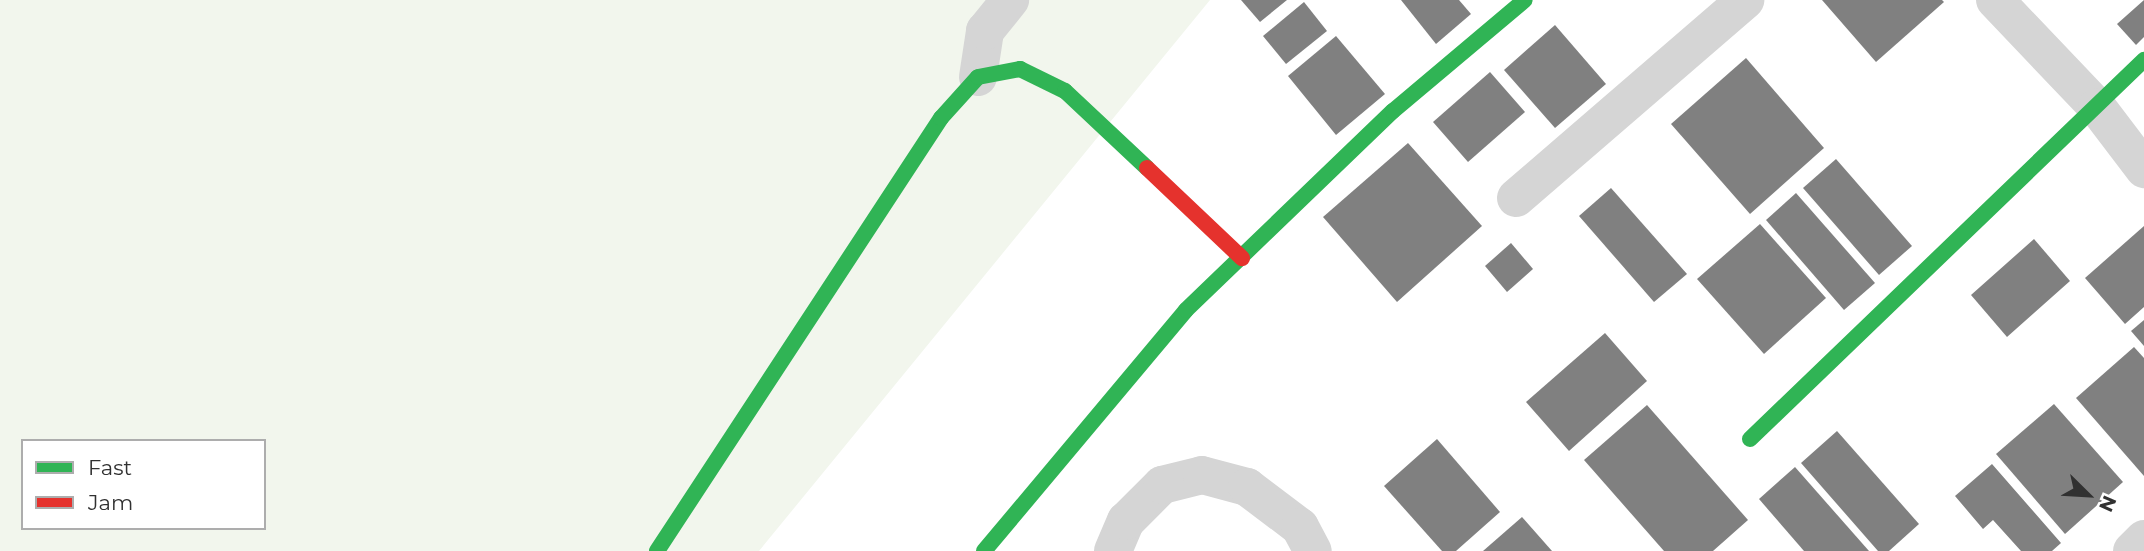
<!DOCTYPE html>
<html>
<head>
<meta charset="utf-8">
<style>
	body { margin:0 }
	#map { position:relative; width:2144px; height:551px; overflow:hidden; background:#fff; font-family:Montserrat,sans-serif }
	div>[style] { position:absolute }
	.green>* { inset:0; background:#f2f6ed }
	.building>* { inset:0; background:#808080 }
	.street>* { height:38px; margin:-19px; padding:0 19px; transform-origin:19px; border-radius:19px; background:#d5d5d5 }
	.fast>* { height:16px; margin:-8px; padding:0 8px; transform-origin:8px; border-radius:8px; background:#30b455 }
	.jam>* { height:16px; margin:-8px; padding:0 8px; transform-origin:8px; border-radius:8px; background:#e5322d }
	span { translate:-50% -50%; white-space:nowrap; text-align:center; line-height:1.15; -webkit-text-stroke:7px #fff; paint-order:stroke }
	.legend { position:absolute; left:21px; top:439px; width:245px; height:91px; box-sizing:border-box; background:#fff; border:2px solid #adadad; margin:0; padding:9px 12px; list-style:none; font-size:21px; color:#313131 }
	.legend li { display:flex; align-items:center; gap:14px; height:35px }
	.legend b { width:35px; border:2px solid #adadad }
	.north { position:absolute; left:2053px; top:460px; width:70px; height:70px; -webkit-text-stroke:5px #fff; paint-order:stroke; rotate:114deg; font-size:19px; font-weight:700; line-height:28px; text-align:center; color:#313131 }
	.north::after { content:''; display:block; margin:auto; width:24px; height:32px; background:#313131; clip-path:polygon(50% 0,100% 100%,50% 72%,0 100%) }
</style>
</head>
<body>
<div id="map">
	<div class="green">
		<div style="clip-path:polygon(evenodd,0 0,1210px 0,759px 551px,0 551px,0 0,23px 441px,264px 441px,264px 528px,23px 528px,23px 441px)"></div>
	</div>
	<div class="building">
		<div style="clip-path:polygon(1241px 0,1287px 0,1260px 22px)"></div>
		<div style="clip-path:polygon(1401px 0,1459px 0,1471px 14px,1436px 44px)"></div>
		<div style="clip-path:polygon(1822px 0,1942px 0,1944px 2px,1876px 62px)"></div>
		<div style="clip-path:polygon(2144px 0,2144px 37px,2136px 45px,2117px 24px)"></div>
		<div style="clip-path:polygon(1304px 2px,1327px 31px,1286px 64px,1263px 36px)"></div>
		<div style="clip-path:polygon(1555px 25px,1606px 84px,1555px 128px,1504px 70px)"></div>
		<div style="clip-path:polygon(1336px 36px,1385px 94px,1336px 135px,1288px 76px)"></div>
		<div style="clip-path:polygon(1746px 58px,1824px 148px,1750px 214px,1671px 124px)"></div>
		<div style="clip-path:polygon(1490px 72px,1525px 112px,1468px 162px,1433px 122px)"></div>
		<div style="clip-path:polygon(1408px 143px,1482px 226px,1397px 302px,1323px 217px)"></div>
		<div style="clip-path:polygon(1836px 159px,1912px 246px,1879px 275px,1803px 188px)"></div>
		<div style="clip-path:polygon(1611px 188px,1687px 274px,1654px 302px,1579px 216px)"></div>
		<div style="clip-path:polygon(1796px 193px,1875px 283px,1844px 310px,1766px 220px)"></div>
		<div style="clip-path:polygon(1760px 224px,1826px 298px,1764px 354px,1697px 279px)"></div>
		<div style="clip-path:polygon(2144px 226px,2144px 307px,2125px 324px,2085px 278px)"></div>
		<div style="clip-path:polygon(2034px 239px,2070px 281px,2007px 337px,1971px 295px)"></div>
		<div style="clip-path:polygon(1511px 243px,1533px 269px,1507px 292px,1485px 266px)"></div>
		<div style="clip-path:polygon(2144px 320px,2144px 346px,2131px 331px)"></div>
		<div style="clip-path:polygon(1605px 333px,1647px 381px,1569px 451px,1526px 402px)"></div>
		<div style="clip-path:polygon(2134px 347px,2144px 358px,2144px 476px,2076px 398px)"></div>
		<div style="clip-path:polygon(2054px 404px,2123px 482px,2065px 534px,1996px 454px)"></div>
		<div style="clip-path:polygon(1647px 405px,1748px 520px,1713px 551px,1664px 551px,1584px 460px)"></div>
		<div style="clip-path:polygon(1837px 431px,1919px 524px,1889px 551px,1878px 551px,1801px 463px)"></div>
		<div style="clip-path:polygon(1437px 439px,1500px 512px,1456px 551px,1442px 551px,1384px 486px)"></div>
		<div style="clip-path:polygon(1992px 464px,2061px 543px,2052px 551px,2021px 551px,1993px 520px,1983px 529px,1955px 496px)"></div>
		<div style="clip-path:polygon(1795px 467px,1869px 551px,1804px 551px,1759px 499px)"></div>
		<div style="clip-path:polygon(1522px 517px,1552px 551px,1483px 551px)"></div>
	</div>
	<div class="street">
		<div style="left:1995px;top:0;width:148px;rotate:46.4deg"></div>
		<div style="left:2097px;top:107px;width:78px;rotate:52.8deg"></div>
		<div style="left:978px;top:77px;width:47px;rotate:-81.3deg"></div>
		<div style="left:985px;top:31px;width:40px;rotate:-51deg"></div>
		<div style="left:1516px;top:198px;width:303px;rotate:-40.8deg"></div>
		<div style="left:1113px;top:551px;width:33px;rotate:-67deg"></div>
		<div style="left:1126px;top:521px;width:51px;rotate:-45deg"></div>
		<div style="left:1162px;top:485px;width:41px;rotate:-14deg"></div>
		<div style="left:1202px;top:475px;width:47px;rotate:14.9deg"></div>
		<div style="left:1247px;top:487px;width:66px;rotate:37deg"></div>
		<div style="left:1300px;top:527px;width:27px;rotate:62deg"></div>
		<div style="left:2132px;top:551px;width:17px;rotate:-45deg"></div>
	</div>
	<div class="fast">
		<div style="left:1750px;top:439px;width:547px;rotate:-43.89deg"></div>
		<div style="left:657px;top:551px;width:518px;rotate:-56.74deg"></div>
		<div style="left:941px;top:118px;width:55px;rotate:-47.9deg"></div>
		<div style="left:978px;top:77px;width:43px;rotate:-10.8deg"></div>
		<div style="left:1020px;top:69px;width:50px;rotate:26.1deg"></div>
		<div style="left:1065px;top:91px;width:112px;rotate:43.2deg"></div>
		<div style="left:984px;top:551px;width:314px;rotate:-50deg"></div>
		<div style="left:1186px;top:310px;width:287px;rotate:-43.9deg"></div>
		<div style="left:1393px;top:111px;width:172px;rotate:-40.1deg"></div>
	</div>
	<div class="jam">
		<div style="left:1147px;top:168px;width:131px;rotate:43.5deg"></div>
	</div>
	<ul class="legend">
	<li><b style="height:9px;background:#30b455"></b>Fast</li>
	<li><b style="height:9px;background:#e5322d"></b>Jam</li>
	</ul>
	<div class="north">N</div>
</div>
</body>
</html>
